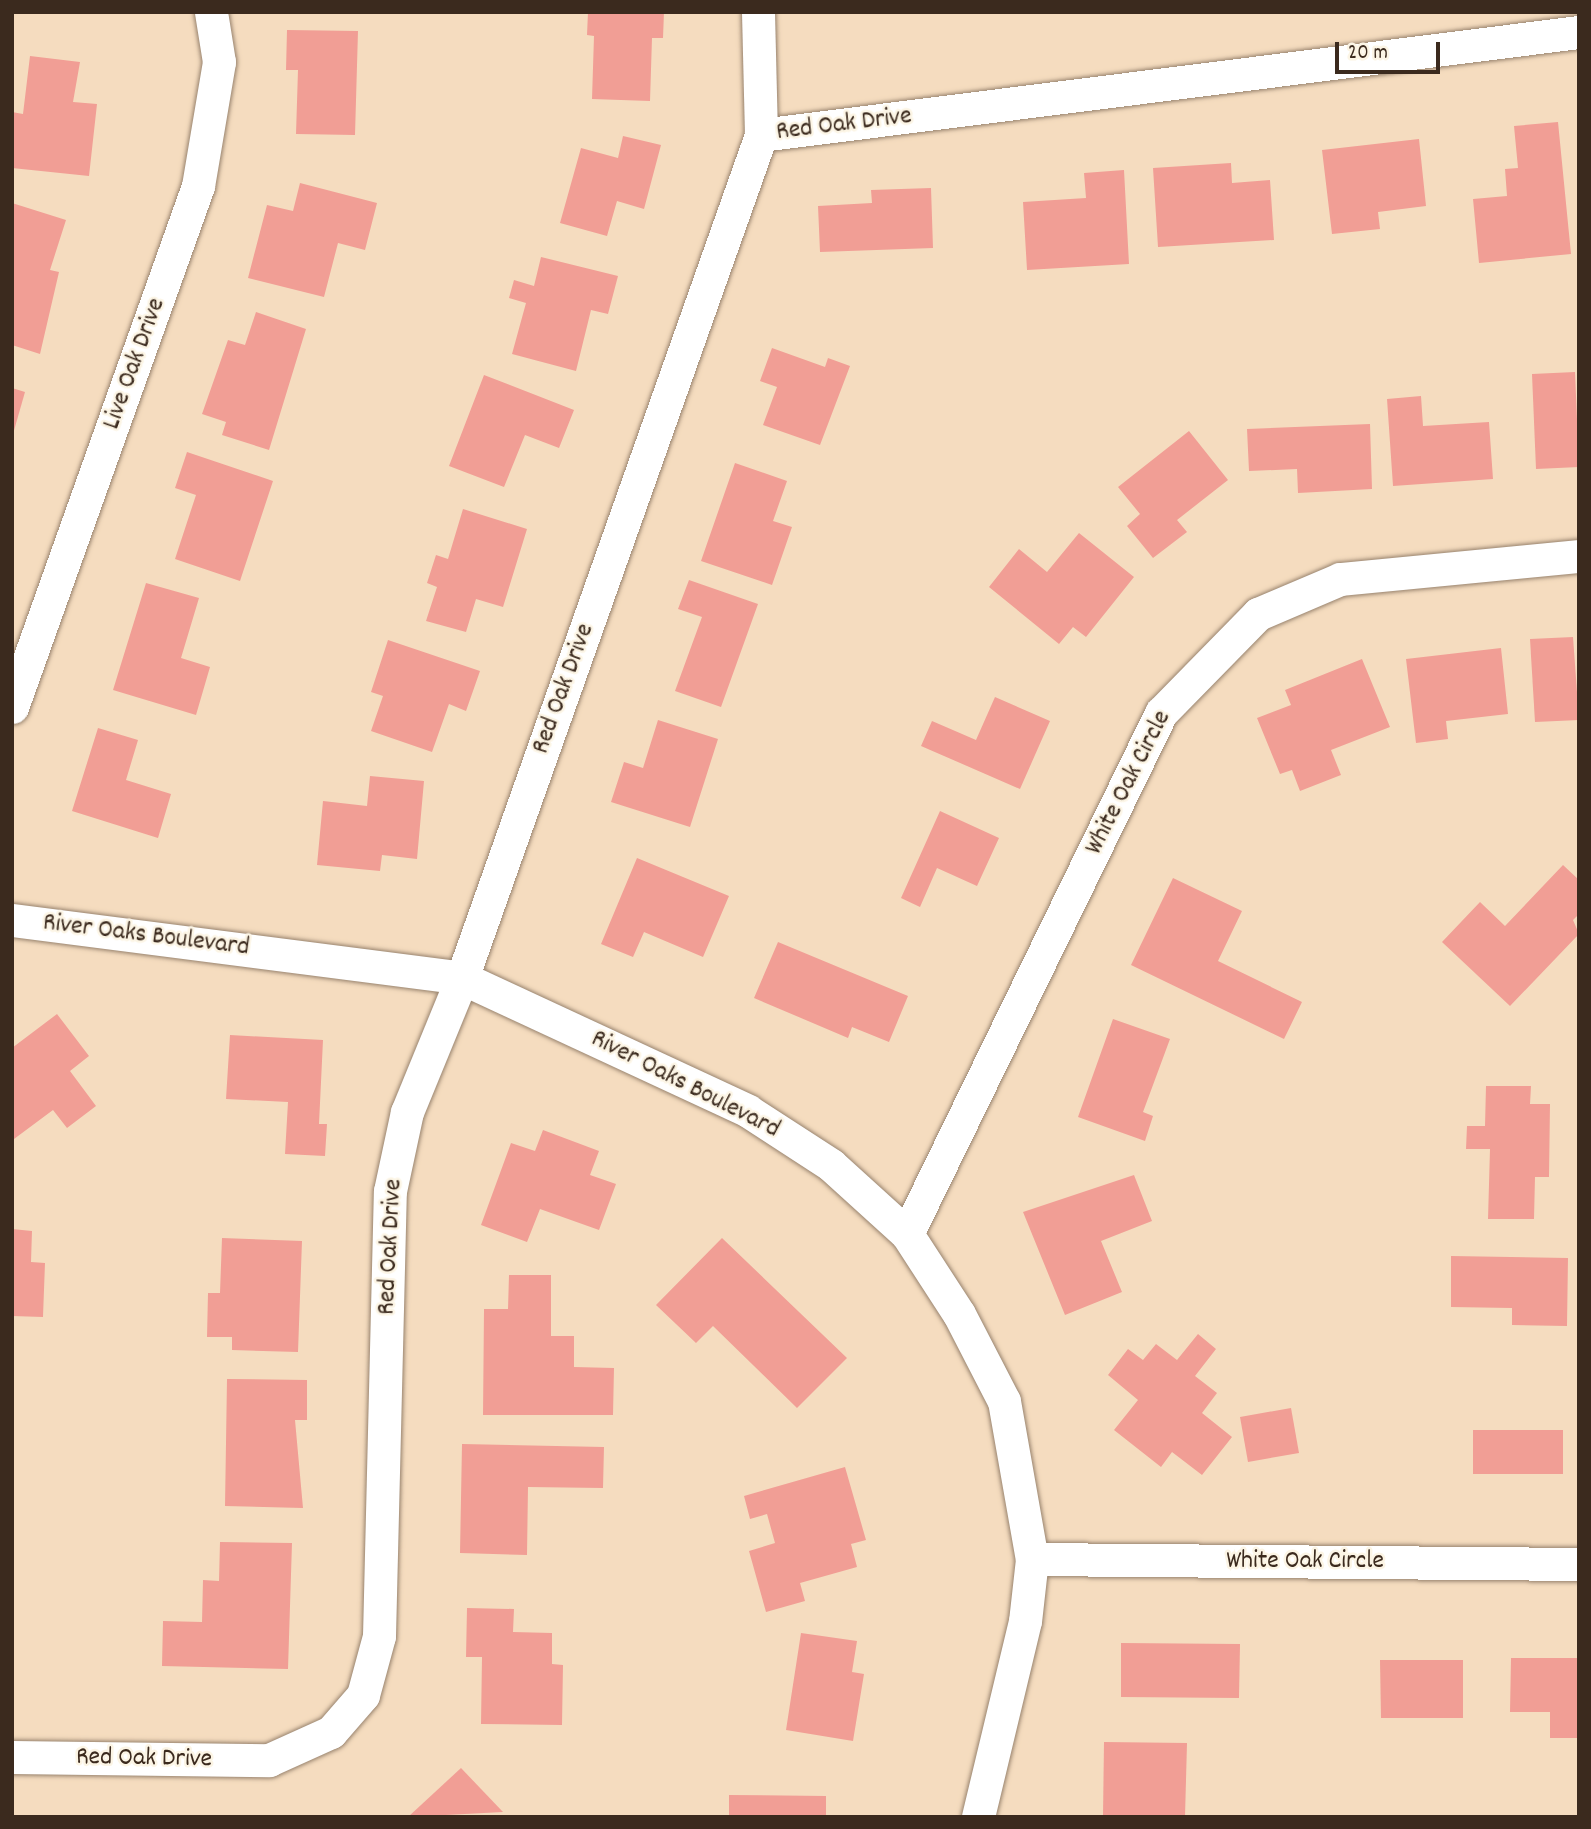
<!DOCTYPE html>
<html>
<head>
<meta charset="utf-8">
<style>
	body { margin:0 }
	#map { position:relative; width:1591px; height:1829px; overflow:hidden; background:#f5dcbf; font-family:Dekko,sans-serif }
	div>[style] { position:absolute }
	.building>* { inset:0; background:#f19e95 }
	.roads { filter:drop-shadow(0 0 2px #98836e) drop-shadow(0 0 2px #98836e) }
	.street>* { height:33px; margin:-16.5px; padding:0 16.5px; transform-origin:16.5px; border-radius:16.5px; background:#fff }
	span { translate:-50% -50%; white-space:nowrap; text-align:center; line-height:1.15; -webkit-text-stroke:5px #fcf5e5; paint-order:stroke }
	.street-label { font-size:26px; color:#3b2a1e }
	.frame { position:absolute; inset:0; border:14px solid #3b2a1e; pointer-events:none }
	.scale { position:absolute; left:1335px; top:42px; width:105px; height:32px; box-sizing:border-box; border:4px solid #3b2a1e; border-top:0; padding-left:9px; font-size:21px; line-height:24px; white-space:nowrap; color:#3b2a1e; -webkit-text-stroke:5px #fcf5e5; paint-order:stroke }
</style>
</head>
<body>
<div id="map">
	<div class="building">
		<div style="clip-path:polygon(588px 12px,664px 12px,663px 38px,652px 38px,650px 101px,592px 99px,594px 36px,587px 35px)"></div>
		<div style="clip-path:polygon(287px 30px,358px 31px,355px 135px,296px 134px,298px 70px,286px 70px)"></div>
		<div style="clip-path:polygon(30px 56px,80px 62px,73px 102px,97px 104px,89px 176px,12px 168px,12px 112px,23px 114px)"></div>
		<div style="clip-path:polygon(1558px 122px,1571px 254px,1479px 263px,1473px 199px,1507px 196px,1505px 169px,1518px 168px,1514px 126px)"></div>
		<div style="clip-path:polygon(623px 136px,661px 145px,644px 209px,617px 201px,607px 236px,560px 223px,581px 148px,618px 158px)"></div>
		<div style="clip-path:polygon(1419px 139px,1426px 206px,1378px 212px,1380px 229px,1332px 234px,1322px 150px)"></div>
		<div style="clip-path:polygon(1231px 163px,1232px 183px,1270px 180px,1274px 240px,1158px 247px,1153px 168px)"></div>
		<div style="clip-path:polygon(1124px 170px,1129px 264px,1027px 270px,1023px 202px,1086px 198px,1084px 173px)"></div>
		<div style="clip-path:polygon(300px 183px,377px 203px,365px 250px,338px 243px,324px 297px,248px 278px,267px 205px,293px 211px)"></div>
		<div style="clip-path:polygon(931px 188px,933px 248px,820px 252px,818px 206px,872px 203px,871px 190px)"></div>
		<div style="clip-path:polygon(12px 203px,66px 220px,50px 270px,59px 272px,40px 354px,12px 345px)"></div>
		<div style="clip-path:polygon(541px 257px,618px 276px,608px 314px,591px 310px,576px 371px,512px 354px,526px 303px,509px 298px,514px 280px,534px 286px)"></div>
		<div style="clip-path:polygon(256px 312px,306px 329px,269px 450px,222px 435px,226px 422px,202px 414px,228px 340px,245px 345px)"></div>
		<div style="clip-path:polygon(772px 348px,825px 367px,828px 358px,850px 366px,820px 445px,763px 425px,777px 387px,760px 381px)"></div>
		<div style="clip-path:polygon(1575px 372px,1579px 467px,1536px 469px,1532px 374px)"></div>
		<div style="clip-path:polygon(484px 375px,574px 410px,559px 448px,525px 435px,504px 487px,449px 466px)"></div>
		<div style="clip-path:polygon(12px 388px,25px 392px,13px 434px,12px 434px)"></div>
		<div style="clip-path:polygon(1421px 396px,1423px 426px,1489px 422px,1493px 479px,1393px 486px,1387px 399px)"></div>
		<div style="clip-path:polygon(1370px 424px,1372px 489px,1298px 493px,1297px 469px,1249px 471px,1247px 429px)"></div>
		<div style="clip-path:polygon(1189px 431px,1228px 480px,1177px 520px,1187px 532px,1153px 558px,1127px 526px,1140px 514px,1118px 487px)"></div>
		<div style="clip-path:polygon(187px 452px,273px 481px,240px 581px,175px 559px,196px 495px,175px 488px)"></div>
		<div style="clip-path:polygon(735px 463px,787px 481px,773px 521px,792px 527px,772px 585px,701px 561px)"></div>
		<div style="clip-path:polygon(463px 509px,527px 529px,503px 607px,476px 599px,466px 632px,426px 621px,437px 587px,427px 583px,436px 555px,448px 559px)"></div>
		<div style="clip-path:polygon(1079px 533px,1134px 577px,1086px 637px,1073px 627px,1059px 644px,989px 587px,1019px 549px,1047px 572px)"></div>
		<div style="clip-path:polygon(689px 580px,758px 604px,721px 707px,675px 691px,702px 617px,678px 609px)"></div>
		<div style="clip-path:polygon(146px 583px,199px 598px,181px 658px,210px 667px,196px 715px,113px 690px)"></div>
		<div style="clip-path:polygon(1573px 637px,1579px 720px,1535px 722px,1530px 639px)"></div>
		<div style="clip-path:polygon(388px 640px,480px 671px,466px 711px,449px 704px,432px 752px,371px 731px,383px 696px,371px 692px)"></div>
		<div style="clip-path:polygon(1501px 648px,1508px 714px,1446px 721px,1448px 739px,1416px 743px,1406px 659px)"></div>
		<div style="clip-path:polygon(1362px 659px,1390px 727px,1331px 750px,1341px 775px,1300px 791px,1292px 770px,1280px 774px,1257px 718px,1291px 705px,1285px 690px)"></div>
		<div style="clip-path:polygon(995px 697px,1050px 721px,1020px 789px,921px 746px,932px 721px,976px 740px)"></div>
		<div style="clip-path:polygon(658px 720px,718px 739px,690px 827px,611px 802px,624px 762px,643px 768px)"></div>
		<div style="clip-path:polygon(98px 728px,138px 740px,126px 780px,171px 794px,158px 838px,72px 811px)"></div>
		<div style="clip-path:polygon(370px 776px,424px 781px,417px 859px,382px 855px,380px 871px,317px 865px,323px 801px,367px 806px)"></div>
		<div style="clip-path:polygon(940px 811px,999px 838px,977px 886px,937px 868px,920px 907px,901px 898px)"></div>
		<div style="clip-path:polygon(637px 858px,729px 896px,703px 957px,644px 932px,633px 957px,601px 944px)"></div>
		<div style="clip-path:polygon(1563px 865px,1579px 880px,1579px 914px,1573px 920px,1579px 934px,1510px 1006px,1442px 942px,1480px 902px,1505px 926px)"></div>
		<div style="clip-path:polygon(1173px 878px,1242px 911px,1218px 961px,1302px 1002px,1284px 1039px,1131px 965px)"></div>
		<div style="clip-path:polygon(778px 942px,908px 996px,889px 1042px,852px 1027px,848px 1038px,754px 998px)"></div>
		<div style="clip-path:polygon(57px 1014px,89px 1056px,70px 1071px,96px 1106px,67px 1128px,53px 1110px,14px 1139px,12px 1048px)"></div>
		<div style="clip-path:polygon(1113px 1019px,1170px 1039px,1143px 1112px,1153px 1116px,1145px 1141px,1078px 1117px)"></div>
		<div style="clip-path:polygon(230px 1035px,323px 1040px,319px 1124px,327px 1124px,325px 1156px,285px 1154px,288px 1102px,226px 1099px)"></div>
		<div style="clip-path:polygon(1486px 1086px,1531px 1086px,1530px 1104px,1550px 1104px,1549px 1177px,1535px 1177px,1534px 1219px,1488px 1219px,1490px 1149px,1466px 1149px,1467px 1126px,1485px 1126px)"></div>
		<div style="clip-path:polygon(543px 1130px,599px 1151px,590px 1175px,616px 1184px,599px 1230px,540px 1209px,527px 1242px,481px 1225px,511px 1143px,535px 1151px)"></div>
		<div style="clip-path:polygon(1134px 1175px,1152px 1221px,1101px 1241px,1122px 1292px,1065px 1315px,1023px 1212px)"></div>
		<div style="clip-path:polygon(12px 1229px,32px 1231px,31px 1262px,45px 1263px,43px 1317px,12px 1316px)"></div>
		<div style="clip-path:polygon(222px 1238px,302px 1241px,298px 1352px,232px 1350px,232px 1337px,207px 1337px,208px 1293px,220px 1293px)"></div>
		<div style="clip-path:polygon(722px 1238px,847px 1358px,797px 1408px,713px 1326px,696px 1343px,656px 1305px)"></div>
		<div style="clip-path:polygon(1451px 1256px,1568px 1258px,1567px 1326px,1512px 1325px,1512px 1308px,1451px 1307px)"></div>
		<div style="clip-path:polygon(509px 1275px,551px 1275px,551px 1336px,574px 1336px,574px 1367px,614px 1368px,613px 1415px,483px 1415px,484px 1309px,508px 1309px)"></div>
		<div style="clip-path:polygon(1198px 1334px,1216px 1349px,1195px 1376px,1217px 1393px,1202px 1413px,1232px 1437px,1202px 1475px,1172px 1452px,1161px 1467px,1114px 1430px,1138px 1400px,1108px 1375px,1128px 1349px,1143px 1360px,1156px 1344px,1177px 1360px)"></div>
		<div style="clip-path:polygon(227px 1379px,307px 1380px,307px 1420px,295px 1420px,303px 1508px,225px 1506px)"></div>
		<div style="clip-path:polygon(1291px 1408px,1299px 1453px,1248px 1462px,1240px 1417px)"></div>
		<div style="clip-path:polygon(1473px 1430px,1563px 1430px,1563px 1474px,1473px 1474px)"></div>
		<div style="clip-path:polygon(462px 1444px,604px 1447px,603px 1488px,528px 1487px,527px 1555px,460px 1553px)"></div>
		<div style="clip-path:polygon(845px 1467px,866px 1540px,851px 1544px,857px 1567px,800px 1583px,805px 1601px,766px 1612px,749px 1551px,775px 1543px,767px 1514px,750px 1519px,744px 1496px)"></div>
		<div style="clip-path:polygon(220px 1542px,292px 1543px,288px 1669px,162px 1666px,163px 1621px,202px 1622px,203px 1580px,219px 1581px)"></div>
		<div style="clip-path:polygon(467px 1608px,514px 1609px,513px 1632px,552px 1633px,552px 1664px,563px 1665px,562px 1725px,481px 1724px,482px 1657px,466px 1657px)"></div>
		<div style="clip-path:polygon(801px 1633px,857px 1641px,852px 1672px,864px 1674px,853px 1741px,786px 1730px)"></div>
		<div style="clip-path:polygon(1121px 1643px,1240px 1644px,1239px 1698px,1121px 1697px)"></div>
		<div style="clip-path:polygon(1511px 1658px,1579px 1658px,1579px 1738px,1550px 1738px,1550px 1712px,1510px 1712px)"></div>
		<div style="clip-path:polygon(1380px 1660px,1463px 1660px,1463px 1718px,1381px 1718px)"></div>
		<div style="clip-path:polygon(1104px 1742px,1187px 1743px,1185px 1817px,1103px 1817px)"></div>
		<div style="clip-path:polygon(461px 1768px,503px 1812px,408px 1817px)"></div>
		<div style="clip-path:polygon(729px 1795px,826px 1796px,826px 1817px,729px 1817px)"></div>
	</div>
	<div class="roads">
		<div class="street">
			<div style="left:761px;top:135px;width:824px;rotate:-7.18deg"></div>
			<div style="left:12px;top:707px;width:553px;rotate:-70.35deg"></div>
			<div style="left:198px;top:186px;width:126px;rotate:-80.4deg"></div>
			<div style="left:219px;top:62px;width:51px;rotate:-99.1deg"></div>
			<div style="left:12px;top:920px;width:454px;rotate:7.3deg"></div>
			<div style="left:462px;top:978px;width:315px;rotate:24.9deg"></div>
			<div style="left:748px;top:1111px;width:99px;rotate:33deg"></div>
			<div style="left:831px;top:1165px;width:103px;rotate:42.2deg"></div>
			<div style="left:907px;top:1234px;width:95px;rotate:57deg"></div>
			<div style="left:959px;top:1314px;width:98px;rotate:62.7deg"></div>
			<div style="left:1004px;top:1401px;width:160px;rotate:80deg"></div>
			<div style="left:1032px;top:1559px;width:62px;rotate:96.4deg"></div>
			<div style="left:1025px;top:1621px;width:202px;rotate:103.5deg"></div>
			<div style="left:907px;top:1234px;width:580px;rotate:-64.01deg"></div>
			<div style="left:1161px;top:713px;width:139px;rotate:-45.6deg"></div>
			<div style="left:1258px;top:614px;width:89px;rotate:-23.1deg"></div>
			<div style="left:1340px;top:579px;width:240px;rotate:-5.5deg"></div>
			<div style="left:1032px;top:1559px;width:547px;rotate:0.52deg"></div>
			<div style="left:12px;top:1757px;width:257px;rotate:0.7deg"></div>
			<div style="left:269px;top:1760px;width:68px;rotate:-24.3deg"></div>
			<div style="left:331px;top:1732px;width:49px;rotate:-49.1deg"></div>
			<div style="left:363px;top:1695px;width:61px;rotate:-74.8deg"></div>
			<div style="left:379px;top:1636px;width:445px;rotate:-88.6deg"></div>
			<div style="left:390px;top:1191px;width:81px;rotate:-77.9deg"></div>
			<div style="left:407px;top:1112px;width:145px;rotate:-67.7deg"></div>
			<div style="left:462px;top:978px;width:894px;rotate:-70.47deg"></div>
			<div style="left:761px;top:135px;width:123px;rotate:-91.4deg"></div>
		</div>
	</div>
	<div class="street-label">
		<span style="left:844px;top:125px;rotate:-7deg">Red Oak Drive</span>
		<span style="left:135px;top:364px;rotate:-70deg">Live Oak Drive</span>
		<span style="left:564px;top:689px;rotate:-70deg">Red Oak Drive</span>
		<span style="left:1129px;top:783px;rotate:-63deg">White Oak Circle</span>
		<span style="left:146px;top:936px;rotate:7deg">River Oaks Boulevard</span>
		<span style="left:685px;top:1085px;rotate:27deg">River Oaks Boulevard</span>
		<span style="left:391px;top:1247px;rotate:-87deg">Red Oak Drive</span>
		<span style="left:1305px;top:1562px">White Oak Circle</span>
		<span style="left:144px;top:1759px;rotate:1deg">Red Oak Drive</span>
	</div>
	<div class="frame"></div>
	<div class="scale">20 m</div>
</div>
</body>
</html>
